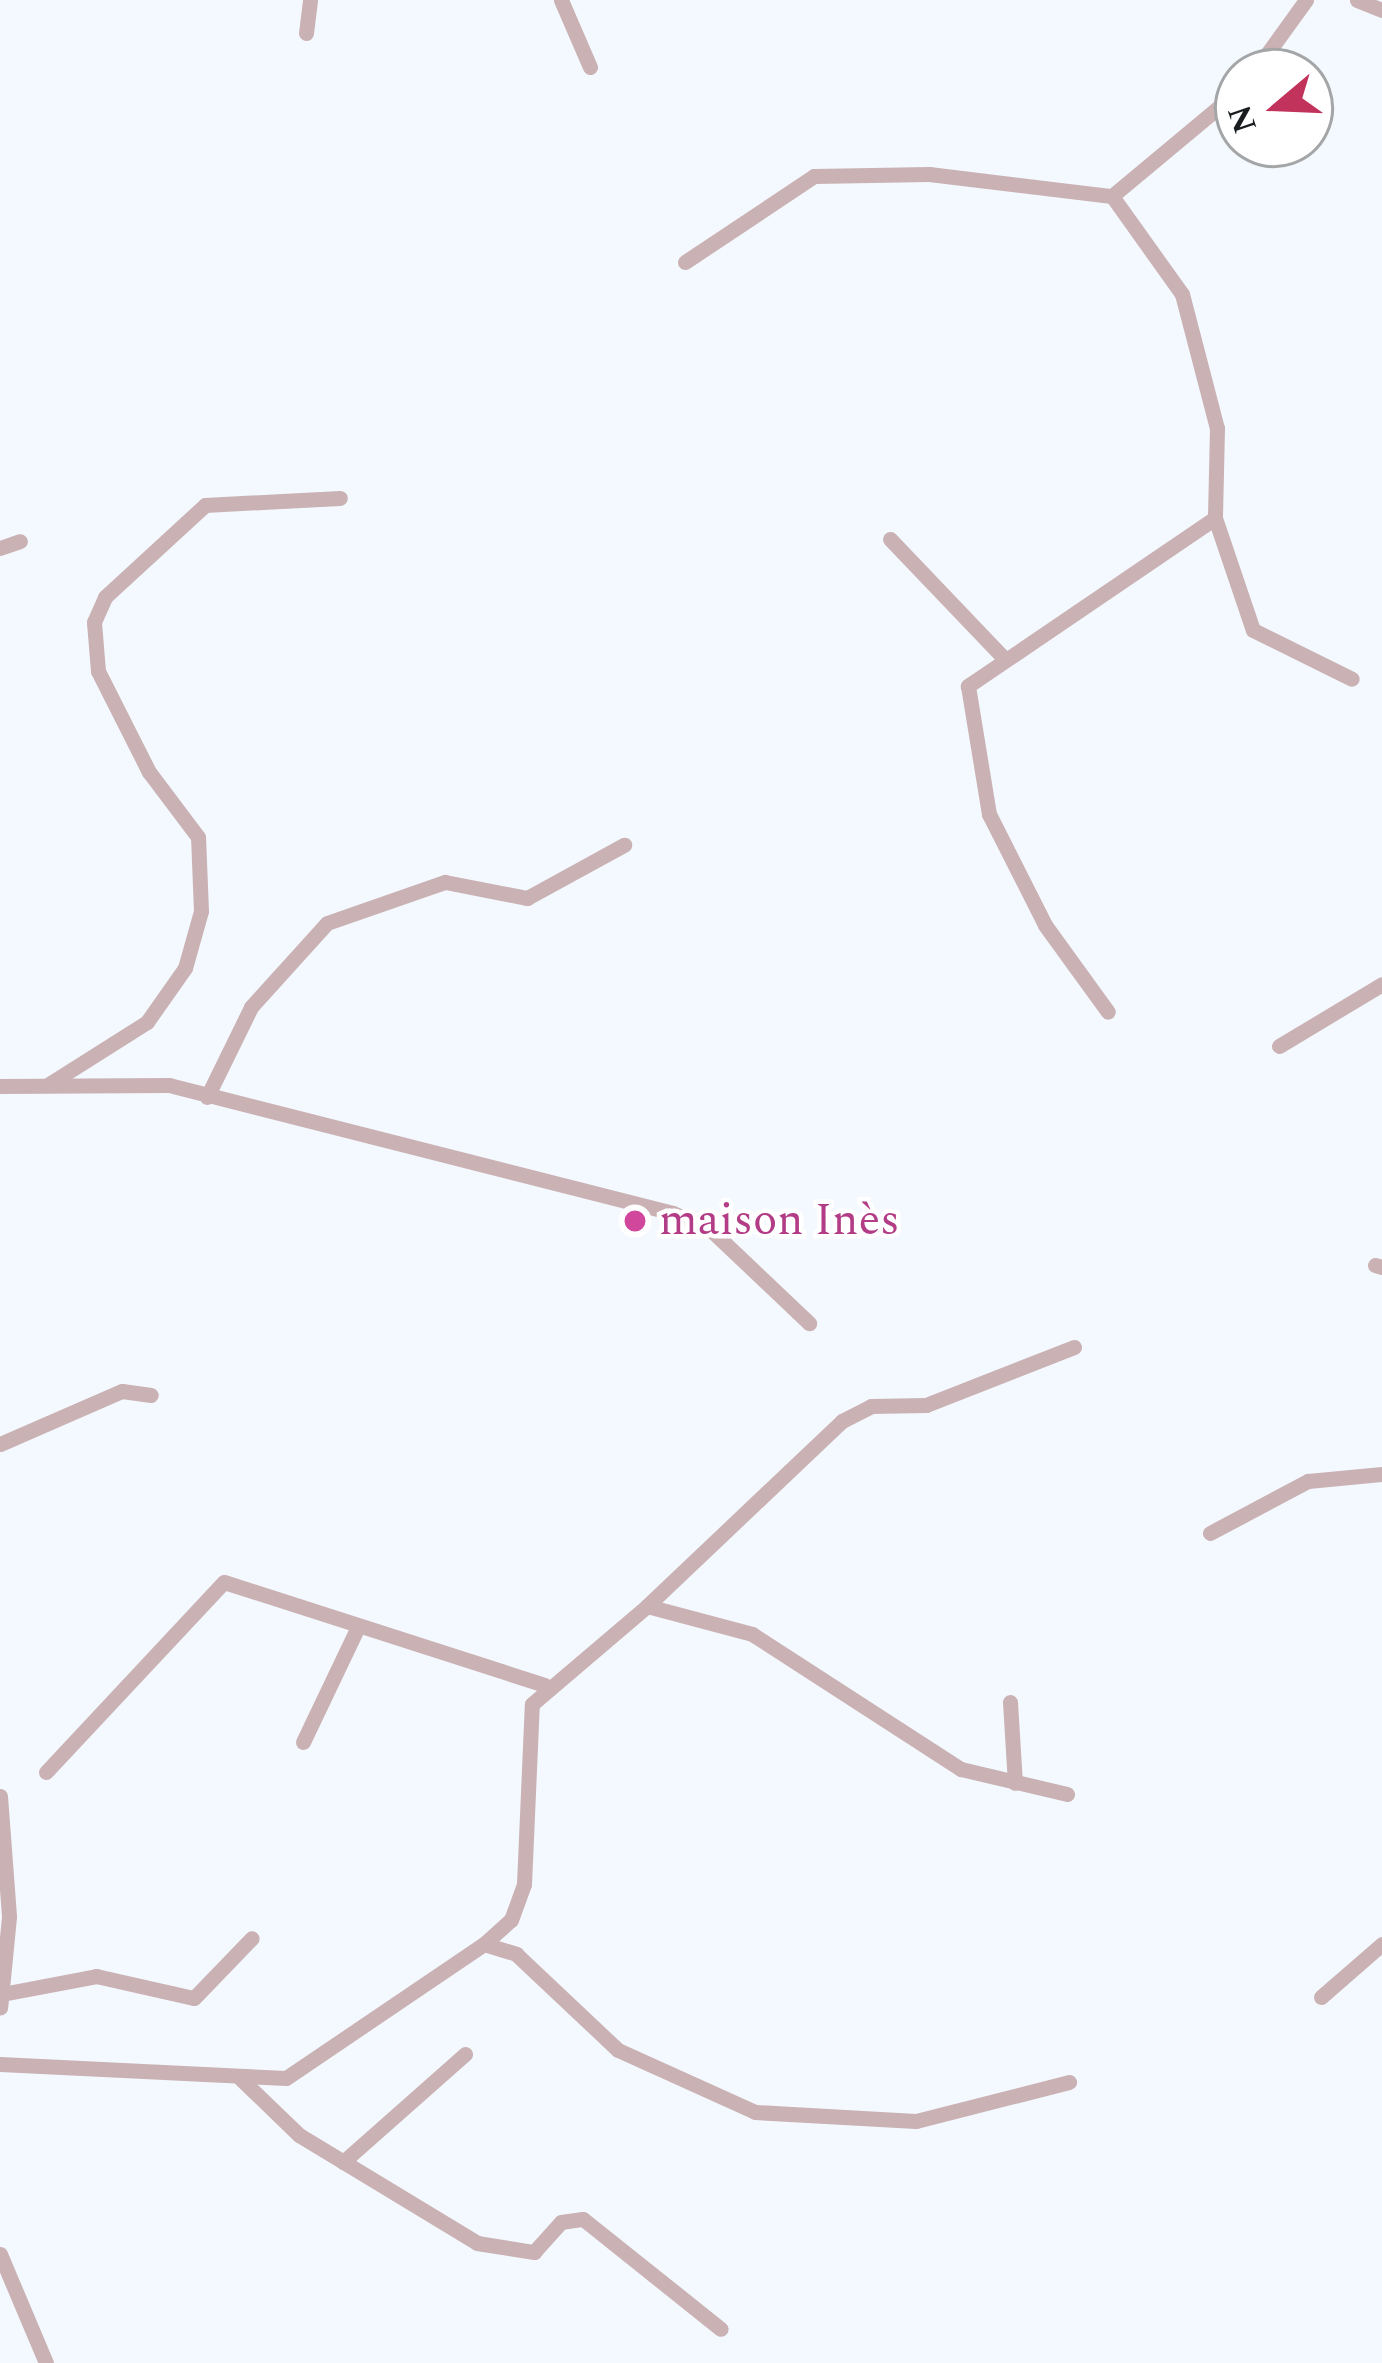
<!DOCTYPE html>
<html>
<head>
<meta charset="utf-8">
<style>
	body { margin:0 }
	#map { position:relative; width:1382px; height:2363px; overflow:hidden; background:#f3f9fe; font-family:Spectral,serif }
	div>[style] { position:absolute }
	.minor>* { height:15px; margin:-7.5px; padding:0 7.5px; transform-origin:7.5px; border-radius:7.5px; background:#cab1b4 }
	.dots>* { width:33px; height:33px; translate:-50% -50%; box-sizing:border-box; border:6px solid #fff; border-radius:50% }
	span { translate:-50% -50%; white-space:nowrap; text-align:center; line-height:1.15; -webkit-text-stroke:9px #fff; paint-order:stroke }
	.hotel-label { font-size:45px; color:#b23c85 }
	.left { translate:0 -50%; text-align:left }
	.north { position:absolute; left:1214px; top:48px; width:120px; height:120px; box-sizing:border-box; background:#fff; border:3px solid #a3a5a6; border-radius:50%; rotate:251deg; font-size:33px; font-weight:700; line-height:48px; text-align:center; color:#1a1d20 }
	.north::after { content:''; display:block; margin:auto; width:42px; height:54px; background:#c2335b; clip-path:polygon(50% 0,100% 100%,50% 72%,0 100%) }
</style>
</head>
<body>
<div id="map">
	<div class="minor">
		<div style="left:561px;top:0;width:73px;rotate:66.6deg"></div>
		<div style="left:1357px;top:0;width:27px;rotate:22deg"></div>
		<div style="left:306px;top:33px;width:33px;rotate:-83deg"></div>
		<div style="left:1254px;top:72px;width:89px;rotate:-54.2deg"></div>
		<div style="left:1112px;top:196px;width:164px;rotate:-39.8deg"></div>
		<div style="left:685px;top:262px;width:155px;rotate:-33.7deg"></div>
		<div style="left:814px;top:176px;width:115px;rotate:-1deg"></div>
		<div style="left:929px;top:174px;width:184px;rotate:6.9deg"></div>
		<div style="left:1112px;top:196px;width:120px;rotate:54.5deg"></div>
		<div style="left:1182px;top:294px;width:138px;rotate:75.4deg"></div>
		<div style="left:1217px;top:428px;width:90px;rotate:91.3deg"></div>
		<div style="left:1215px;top:518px;width:299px;rotate:145.8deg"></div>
		<div style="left:968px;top:686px;width:130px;rotate:80.7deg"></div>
		<div style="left:989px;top:814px;width:124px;rotate:63.2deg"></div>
		<div style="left:1045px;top:925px;width:107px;rotate:54.1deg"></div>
		<div style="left:1215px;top:518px;width:118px;rotate:71.3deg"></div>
		<div style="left:1253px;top:630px;width:110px;rotate:26.3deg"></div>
		<div style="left:890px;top:539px;width:162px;rotate:46.3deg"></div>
		<div style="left:0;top:548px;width:21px;rotate:-19deg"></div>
		<div style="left:1279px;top:1046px;width:120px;rotate:-31deg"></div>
		<div style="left:49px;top:1084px;width:116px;rotate:-32.3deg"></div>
		<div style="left:147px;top:1022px;width:66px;rotate:-54.9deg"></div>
		<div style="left:185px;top:968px;width:59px;rotate:-74.3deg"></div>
		<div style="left:201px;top:911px;width:74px;rotate:-92.3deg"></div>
		<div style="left:198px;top:837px;width:81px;rotate:-127deg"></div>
		<div style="left:149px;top:772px;width:113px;rotate:-116.8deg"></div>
		<div style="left:98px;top:671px;width:49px;rotate:-94.7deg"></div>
		<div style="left:94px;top:622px;width:27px;rotate:-66deg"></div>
		<div style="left:105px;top:597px;width:136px;rotate:-42.6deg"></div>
		<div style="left:205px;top:505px;width:135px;rotate:-3deg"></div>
		<div style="left:0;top:1086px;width:169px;rotate:-0.3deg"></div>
		<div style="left:169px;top:1085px;width:520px;rotate:14.25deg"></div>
		<div style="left:673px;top:1213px;width:43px;rotate:24.8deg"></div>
		<div style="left:712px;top:1231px;width:134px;rotate:43.5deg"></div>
		<div style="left:207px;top:1097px;width:100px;rotate:-63.9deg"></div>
		<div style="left:251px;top:1007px;width:113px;rotate:-47.9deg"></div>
		<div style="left:327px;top:923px;width:125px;rotate:-19.2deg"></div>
		<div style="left:445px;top:882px;width:84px;rotate:11deg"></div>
		<div style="left:527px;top:898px;width:111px;rotate:-28.7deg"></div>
		<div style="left:1375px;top:1265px;width:7px;rotate:16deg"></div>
		<div style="left:0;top:1444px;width:133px;rotate:-23.5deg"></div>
		<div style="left:122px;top:1391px;width:29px;rotate:8deg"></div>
		<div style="left:1210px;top:1533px;width:111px;rotate:-28deg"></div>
		<div style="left:1308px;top:1481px;width:74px;rotate:-5.4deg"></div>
		<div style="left:647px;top:1606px;width:269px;rotate:-43.5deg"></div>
		<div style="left:842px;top:1421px;width:33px;rotate:-27deg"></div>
		<div style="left:871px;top:1406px;width:55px;rotate:-1deg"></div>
		<div style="left:926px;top:1405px;width:159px;rotate:-21.4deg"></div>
		<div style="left:1010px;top:1702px;width:81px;rotate:86.5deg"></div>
		<div style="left:303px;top:1742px;width:123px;rotate:-64.5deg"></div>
		<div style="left:46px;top:1772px;width:260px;rotate:-46.9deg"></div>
		<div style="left:224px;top:1582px;width:337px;rotate:17.8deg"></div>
		<div style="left:0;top:1796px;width:121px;rotate:85.7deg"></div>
		<div style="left:9px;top:1917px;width:91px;rotate:95.6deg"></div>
		<div style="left:484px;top:1944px;width:36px;rotate:-42deg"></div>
		<div style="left:511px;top:1920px;width:38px;rotate:-70deg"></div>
		<div style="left:524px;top:1884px;width:180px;rotate:-87.5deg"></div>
		<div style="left:532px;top:1704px;width:151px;rotate:-40.4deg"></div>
		<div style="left:647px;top:1606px;width:109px;rotate:14.9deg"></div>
		<div style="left:752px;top:1634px;width:249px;rotate:32.9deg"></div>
		<div style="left:961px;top:1769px;width:109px;rotate:13.3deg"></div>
		<div style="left:2px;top:1994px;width:96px;rotate:-10.8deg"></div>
		<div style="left:96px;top:1976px;width:100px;rotate:12.7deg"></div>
		<div style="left:194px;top:1998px;width:83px;rotate:-46deg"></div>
		<div style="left:1321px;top:1997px;width:81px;rotate:-41deg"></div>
		<div style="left:0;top:2064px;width:286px;rotate:2.8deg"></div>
		<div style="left:286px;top:2078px;width:239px;rotate:-34.1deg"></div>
		<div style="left:484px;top:1944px;width:34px;rotate:17deg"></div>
		<div style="left:516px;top:1954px;width:140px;rotate:43.3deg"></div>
		<div style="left:618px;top:2050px;width:150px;rotate:24.3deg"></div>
		<div style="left:755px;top:2112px;width:161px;rotate:3.2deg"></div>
		<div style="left:916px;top:2121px;width:158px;rotate:-14.3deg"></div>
		<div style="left:241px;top:2079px;width:81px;rotate:44deg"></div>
		<div style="left:299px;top:2135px;width:208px;rotate:31.2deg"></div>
		<div style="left:477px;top:2243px;width:58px;rotate:9deg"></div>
		<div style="left:534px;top:2252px;width:40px;rotate:-48deg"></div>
		<div style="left:561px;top:2222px;width:22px;rotate:-8deg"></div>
		<div style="left:583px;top:2219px;width:176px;rotate:38.6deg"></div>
		<div style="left:343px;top:2162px;width:163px;rotate:-41.5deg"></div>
		<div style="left:0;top:2254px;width:118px;rotate:67.1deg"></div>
	</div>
	<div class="dots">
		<div style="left:635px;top:1221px;background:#d1479c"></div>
	</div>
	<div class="hotel-label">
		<span class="left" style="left:659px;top:1221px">maison Inès</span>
	</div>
	<div class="north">N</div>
</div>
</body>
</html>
